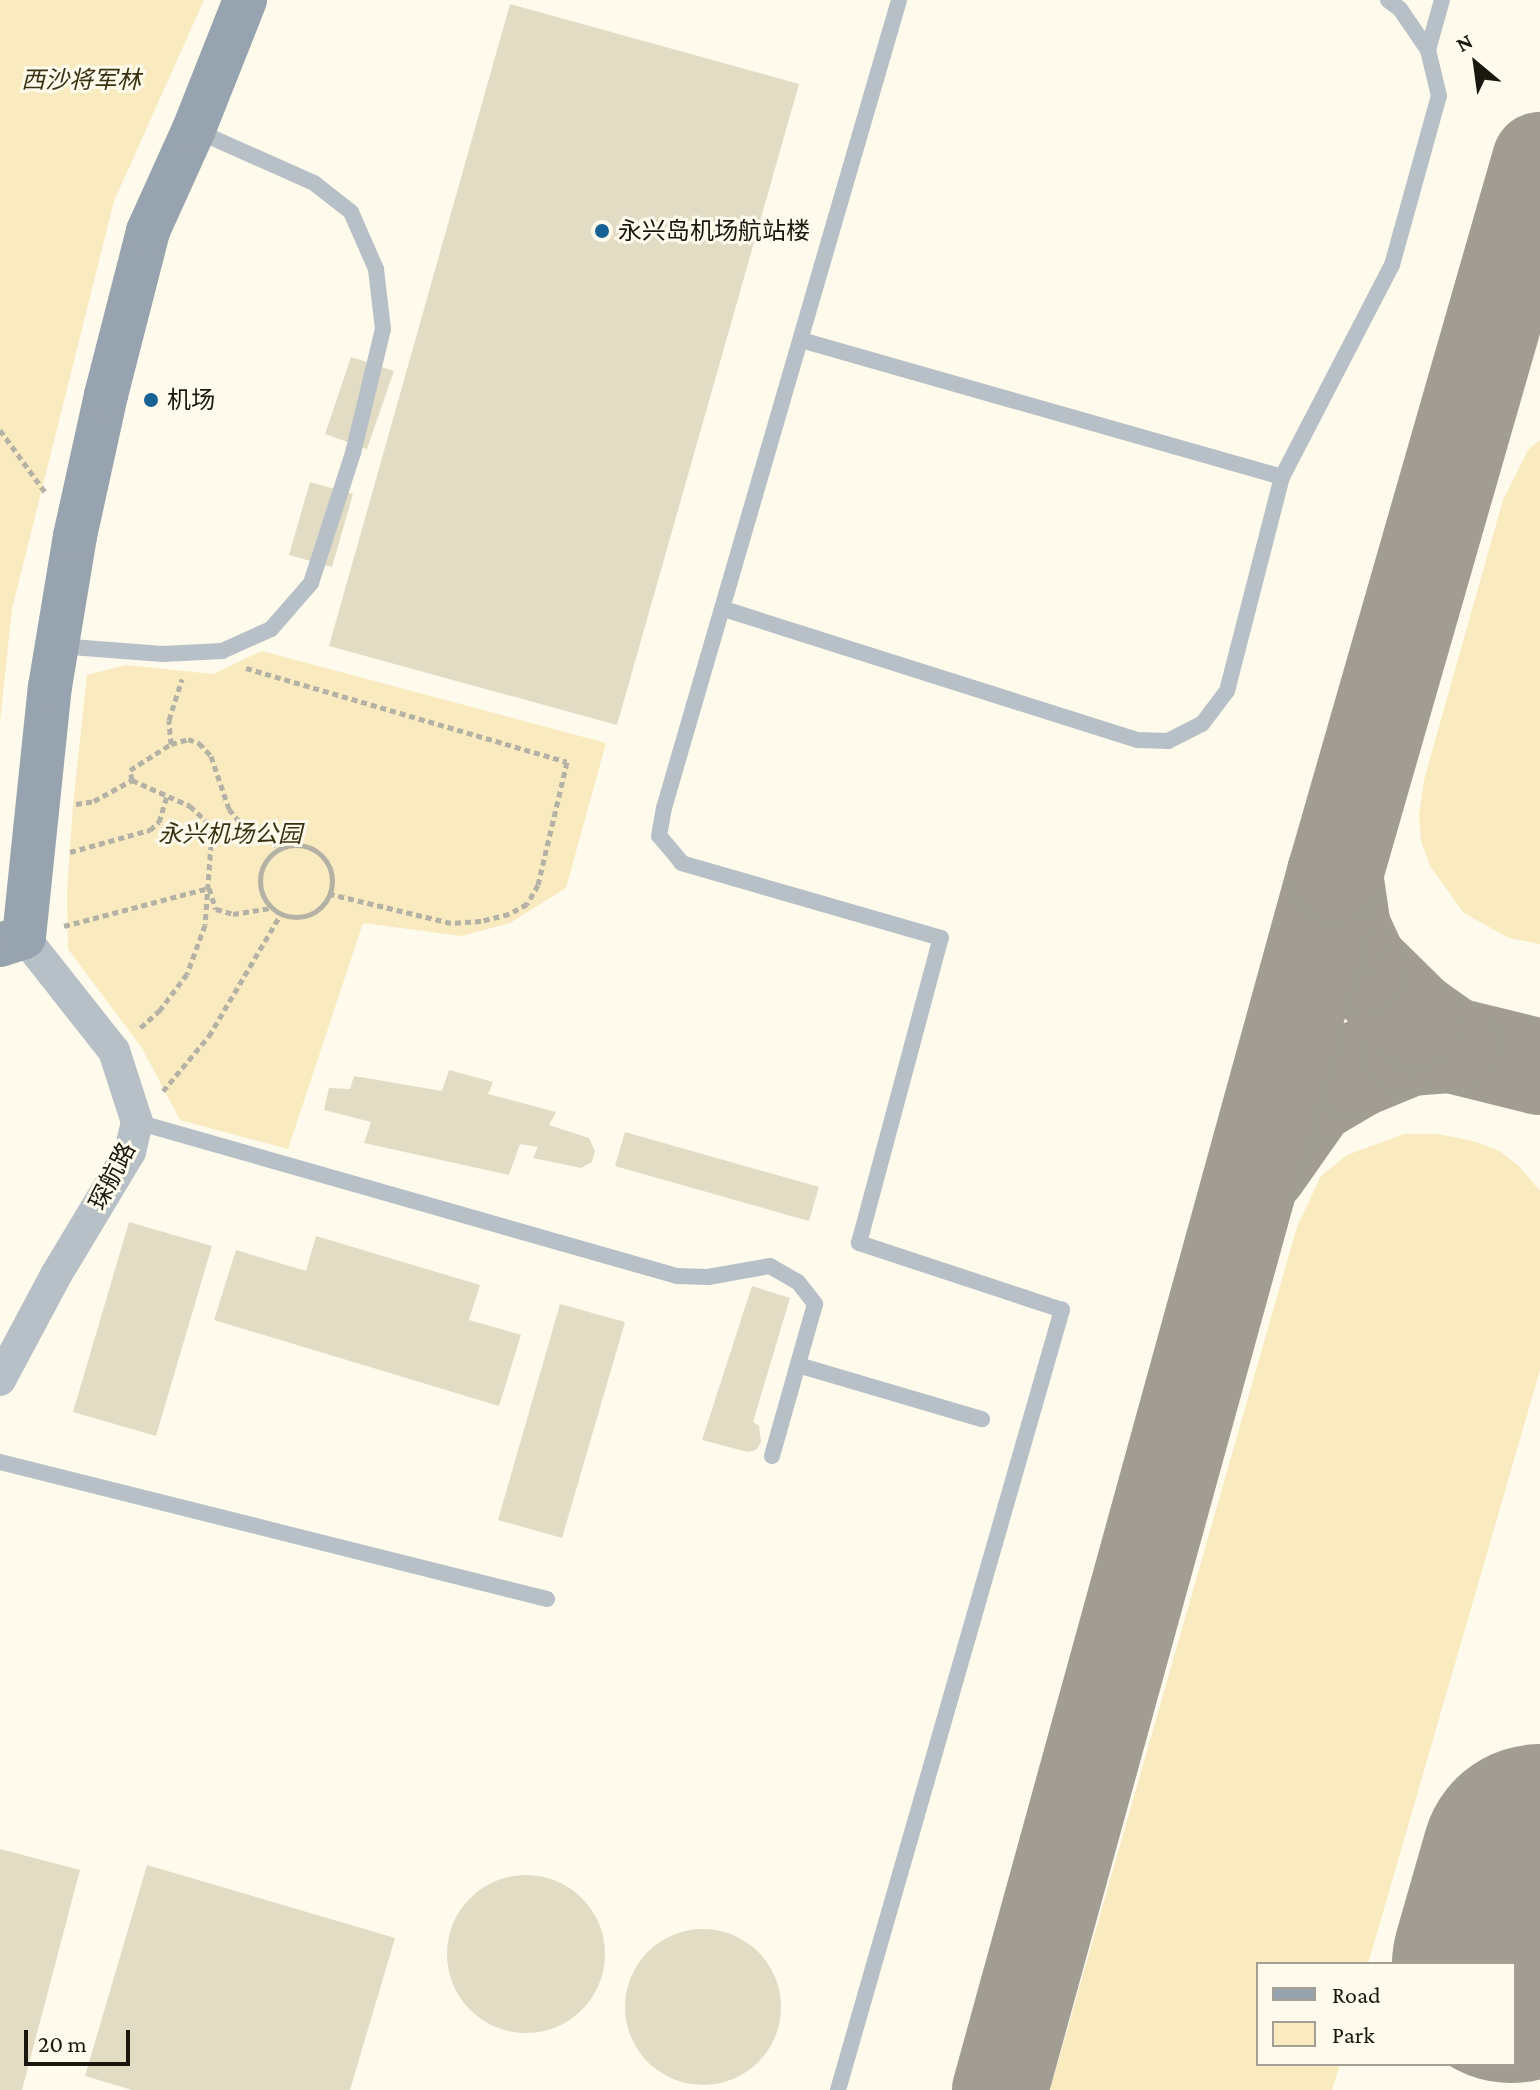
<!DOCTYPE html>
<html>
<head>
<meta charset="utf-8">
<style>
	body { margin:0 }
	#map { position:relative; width:1540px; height:2090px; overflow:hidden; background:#fefaec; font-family:"Crimson Pro","Noto Sans SC",serif }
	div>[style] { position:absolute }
	.green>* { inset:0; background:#f9eabf }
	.taxiway>* { height:96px; margin:-48px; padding:0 48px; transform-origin:48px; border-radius:48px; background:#a19d92 }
	.runway>* { height:238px; margin:-119px; padding:0 119px; transform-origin:119px; border-radius:119px; background:#a19d92 }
	.building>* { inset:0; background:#e3dcc5 }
	.round { border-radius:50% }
	.path>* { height:5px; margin-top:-2.5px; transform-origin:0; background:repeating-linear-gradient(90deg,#b4b1a5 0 6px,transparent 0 10px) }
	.path>.ring { margin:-2.5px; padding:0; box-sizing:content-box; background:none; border:5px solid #b4b1a5; border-radius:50% }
	.lane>* { height:16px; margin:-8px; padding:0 8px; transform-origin:8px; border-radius:8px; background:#b7c0c7 }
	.street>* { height:32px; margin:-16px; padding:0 16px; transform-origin:16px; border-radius:16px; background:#b7c0c7 }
	.secondary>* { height:44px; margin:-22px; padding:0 22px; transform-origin:22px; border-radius:22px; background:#97a3ae }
	.dots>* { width:22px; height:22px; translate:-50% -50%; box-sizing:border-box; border:4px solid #fefaec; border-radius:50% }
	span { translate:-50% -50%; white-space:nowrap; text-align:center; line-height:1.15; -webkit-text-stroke:6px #fefaec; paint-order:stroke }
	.park-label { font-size:24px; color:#3a3111; font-style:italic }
	.poi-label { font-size:24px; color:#1a170f }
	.left { translate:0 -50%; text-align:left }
	.street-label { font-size:24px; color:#1a170f }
	.legend { position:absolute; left:1256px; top:1962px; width:260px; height:104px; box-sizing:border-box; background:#fefaec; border:2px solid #a39f94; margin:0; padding:10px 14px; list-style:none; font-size:24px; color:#1a170f }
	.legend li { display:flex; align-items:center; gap:16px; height:40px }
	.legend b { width:40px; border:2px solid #a39f94 }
	.north { position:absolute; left:1436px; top:24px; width:80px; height:80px; -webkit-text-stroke:6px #fefaec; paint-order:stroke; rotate:331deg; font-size:22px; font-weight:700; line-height:32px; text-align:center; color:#1a170f }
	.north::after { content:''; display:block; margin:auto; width:28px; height:36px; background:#1a170f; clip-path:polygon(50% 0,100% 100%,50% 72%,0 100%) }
	.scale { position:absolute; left:24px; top:2030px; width:106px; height:36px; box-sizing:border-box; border:4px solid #1a170f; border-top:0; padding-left:10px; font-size:24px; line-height:28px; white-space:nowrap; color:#1a170f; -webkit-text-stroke:6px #fefaec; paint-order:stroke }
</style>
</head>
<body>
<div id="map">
	<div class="green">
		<div style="clip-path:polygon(0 0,204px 0,114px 201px,12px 609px,0 722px)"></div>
		<div style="clip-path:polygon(1540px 440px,1540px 944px,1509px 938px,1464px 913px,1430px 866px,1421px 841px,1419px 815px,1424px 780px,1503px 500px,1528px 450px)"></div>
		<div style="clip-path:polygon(262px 651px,606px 743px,566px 888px,510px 923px,462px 936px,363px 923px,288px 1149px,180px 1120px,142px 1048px,68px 949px,67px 891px,73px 805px,87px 675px,126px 665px,213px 674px)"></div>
		<div style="clip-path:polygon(1404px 1134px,1437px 1134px,1473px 1141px,1499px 1151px,1518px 1165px,1540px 1191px,1540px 1370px,1368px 1964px,1258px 1964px,1258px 2064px,1340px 2064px,1332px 2090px,1050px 2090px,1297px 1227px,1321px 1176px,1347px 1155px)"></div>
	</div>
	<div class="taxiway">
		<div style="left:1451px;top:1045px;width:92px;rotate:13.9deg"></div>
		<div style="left:1261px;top:1167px;width:85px;rotate:-55deg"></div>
		<div style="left:1310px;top:1097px;width:53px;rotate:-30.4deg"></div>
		<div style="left:1356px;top:1070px;width:57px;rotate:-22.5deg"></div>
		<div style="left:1409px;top:1048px;width:42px;rotate:-4.1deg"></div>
		<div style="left:1451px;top:1045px;width:45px;rotate:-144.9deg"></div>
		<div style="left:1414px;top:1019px;width:76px;rotate:-135.5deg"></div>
		<div style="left:1360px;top:966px;width:41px;rotate:-114.7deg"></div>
		<div style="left:1343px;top:929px;width:56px;rotate:-98.3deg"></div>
		<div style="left:1000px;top:2090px;width:1261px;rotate:-74.6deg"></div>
		<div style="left:1335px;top:874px;width:743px;rotate:-73.98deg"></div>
	</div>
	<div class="runway">
		<div style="left:1511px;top:1964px;width:105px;rotate:-74deg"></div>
	</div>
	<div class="building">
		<div style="clip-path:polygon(510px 4px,799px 84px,617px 725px,329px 646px)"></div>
		<div style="clip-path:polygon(351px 357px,394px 371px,367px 449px,325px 434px)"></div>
		<div style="clip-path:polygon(310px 482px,353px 494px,332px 567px,289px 555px)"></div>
		<div style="clip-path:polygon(449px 1070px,493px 1082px,488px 1094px,556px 1112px,549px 1125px,589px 1138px,595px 1151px,592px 1162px,581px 1168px,533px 1158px,538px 1147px,520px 1144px,509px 1175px,364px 1143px,371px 1122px,324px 1110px,329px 1088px,350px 1089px,354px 1076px,442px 1091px)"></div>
		<div style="clip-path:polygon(625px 1132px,819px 1187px,809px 1221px,615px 1166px)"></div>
		<div style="clip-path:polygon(129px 1222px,212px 1246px,156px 1436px,73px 1412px)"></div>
		<div style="clip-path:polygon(316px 1236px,480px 1285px,469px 1320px,521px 1335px,499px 1406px,214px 1320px,236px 1250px,306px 1271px)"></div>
		<div style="clip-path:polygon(752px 1286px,790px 1298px,753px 1422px,759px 1426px,761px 1442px,756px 1450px,748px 1452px,702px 1440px)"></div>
		<div style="clip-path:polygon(560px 1304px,625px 1322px,562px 1538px,498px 1520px)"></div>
		<div style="clip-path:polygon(0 1849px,80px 1870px,22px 2090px,0 2090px)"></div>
		<div style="clip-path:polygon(147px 1865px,395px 1938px,350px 2090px,132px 2090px,85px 2076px)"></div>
		<div class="round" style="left:447px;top:1875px;width:158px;height:158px"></div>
		<div class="round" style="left:625px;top:1929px;width:156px;height:156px"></div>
	</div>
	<div class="path">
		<div style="left:0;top:430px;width:77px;rotate:54deg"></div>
		<div style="left:246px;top:668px;width:334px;rotate:16.3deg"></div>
		<div style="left:567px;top:762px;width:126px;rotate:103.3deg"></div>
		<div style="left:538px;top:885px;width:22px;rotate:120deg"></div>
		<div style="left:527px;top:904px;width:21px;rotate:151deg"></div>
		<div style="left:509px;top:914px;width:29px;rotate:166deg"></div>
		<div style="left:481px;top:921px;width:30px;rotate:176deg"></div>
		<div style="left:451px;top:923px;width:124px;rotate:-166.5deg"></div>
		<div style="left:171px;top:744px;width:24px;rotate:-95deg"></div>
		<div style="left:169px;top:720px;width:43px;rotate:-72.4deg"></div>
		<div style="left:132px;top:780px;width:10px;rotate:-101deg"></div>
		<div style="left:130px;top:770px;width:49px;rotate:-32.4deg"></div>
		<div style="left:171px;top:744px;width:18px;rotate:-16deg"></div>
		<div style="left:188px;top:739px;width:12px;rotate:20deg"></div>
		<div style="left:199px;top:743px;width:18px;rotate:47deg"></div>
		<div style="left:211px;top:756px;width:56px;rotate:71.2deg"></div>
		<div style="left:229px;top:809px;width:14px;rotate:51deg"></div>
		<div style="left:238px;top:820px;width:50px;rotate:33.7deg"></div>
		<div style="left:76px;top:804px;width:18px;rotate:-9deg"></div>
		<div style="left:94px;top:801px;width:43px;rotate:-28.9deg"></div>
		<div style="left:132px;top:780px;width:64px;rotate:24.1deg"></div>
		<div style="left:190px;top:806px;width:22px;rotate:43deg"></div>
		<div style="left:206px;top:821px;width:24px;rotate:78deg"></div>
		<div style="left:211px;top:844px;width:81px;rotate:94.2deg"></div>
		<div style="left:205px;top:925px;width:52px;rotate:110.2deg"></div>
		<div style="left:187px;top:974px;width:45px;rotate:126.9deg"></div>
		<div style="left:160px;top:1010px;width:28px;rotate:138deg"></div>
		<div class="ring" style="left:260px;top:845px;width:67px;height:67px"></div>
		<div style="left:70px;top:852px;width:83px;rotate:-15.4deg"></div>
		<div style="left:150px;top:830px;width:12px;rotate:-42deg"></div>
		<div style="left:159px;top:822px;width:27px;rotate:-73deg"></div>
		<div style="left:64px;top:926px;width:150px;rotate:-14.7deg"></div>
		<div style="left:209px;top:888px;width:22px;rotate:72deg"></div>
		<div style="left:216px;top:909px;width:18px;rotate:16deg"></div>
		<div style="left:233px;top:914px;width:39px;rotate:-9deg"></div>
		<div style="left:163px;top:1091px;width:72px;rotate:-50.1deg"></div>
		<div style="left:209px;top:1036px;width:142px;rotate:-59.5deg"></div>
	</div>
	<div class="lane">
		<div style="left:1388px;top:0;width:15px;rotate:37deg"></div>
		<div style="left:1400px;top:9px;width:50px;rotate:55.7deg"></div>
		<div style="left:801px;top:340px;width:500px;rotate:15.9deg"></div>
		<div style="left:724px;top:609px;width:434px;rotate:17.6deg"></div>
		<div style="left:1138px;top:740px;width:30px;rotate:2deg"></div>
		<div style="left:1168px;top:741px;width:38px;rotate:-27deg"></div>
		<div style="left:1202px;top:724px;width:41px;rotate:-52.9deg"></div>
		<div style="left:1227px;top:691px;width:221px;rotate:-75.6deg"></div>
		<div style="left:1282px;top:477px;width:239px;rotate:-62.6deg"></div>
		<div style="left:1392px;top:265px;width:175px;rotate:-74.5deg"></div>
		<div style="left:1439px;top:96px;width:47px;rotate:-103.4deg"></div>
		<div style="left:1428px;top:50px;width:52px;rotate:-74.4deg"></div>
		<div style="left:58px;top:646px;width:105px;rotate:4.4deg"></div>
		<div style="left:163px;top:654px;width:59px;rotate:-2.9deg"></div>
		<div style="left:222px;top:651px;width:54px;rotate:-24.2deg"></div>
		<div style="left:271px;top:629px;width:61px;rotate:-49deg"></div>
		<div style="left:311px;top:583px;width:137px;rotate:-72.1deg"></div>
		<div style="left:353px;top:453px;width:128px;rotate:-76.4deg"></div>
		<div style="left:383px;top:329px;width:60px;rotate:-96.7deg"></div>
		<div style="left:376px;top:269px;width:62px;rotate:-113.7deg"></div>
		<div style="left:351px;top:212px;width:47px;rotate:-141.9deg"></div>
		<div style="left:314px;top:183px;width:128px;rotate:-156deg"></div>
		<div style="left:137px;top:1122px;width:562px;rotate:15.92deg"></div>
		<div style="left:677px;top:1276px;width:31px;rotate:2deg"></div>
		<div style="left:708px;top:1277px;width:63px;rotate:-10.1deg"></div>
		<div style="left:770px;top:1266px;width:32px;rotate:30deg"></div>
		<div style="left:798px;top:1282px;width:28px;rotate:52deg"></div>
		<div style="left:815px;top:1304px;width:158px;rotate:105.8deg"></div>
		<div style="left:798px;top:1365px;width:192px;rotate:16.4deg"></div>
		<div style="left:0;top:1462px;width:564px;rotate:14.06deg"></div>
		<div style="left:838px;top:2090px;width:812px;rotate:-73.98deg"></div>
		<div style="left:1062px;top:1310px;width:214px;rotate:-161.7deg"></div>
		<div style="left:859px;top:1243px;width:316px;rotate:-75deg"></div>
		<div style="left:941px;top:938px;width:270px;rotate:-163.9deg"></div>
		<div style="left:682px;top:863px;width:35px;rotate:-130deg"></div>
		<div style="left:659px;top:836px;width:28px;rotate:-80deg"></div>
		<div style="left:664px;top:808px;width:841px;rotate:-73.78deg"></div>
	</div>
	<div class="street">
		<div style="left:0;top:1380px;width:119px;rotate:-61.9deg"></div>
		<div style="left:56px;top:1275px;width:144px;rotate:-59deg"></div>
		<div style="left:130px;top:1152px;width:31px;rotate:-77deg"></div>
		<div style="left:137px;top:1122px;width:75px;rotate:-107.9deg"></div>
		<div style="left:114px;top:1051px;width:145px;rotate:-128.3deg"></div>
	</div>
	<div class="secondary">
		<div style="left:0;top:945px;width:25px;rotate:-18deg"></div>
		<div style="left:24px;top:937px;width:251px;rotate:-84.1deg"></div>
		<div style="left:50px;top:687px;width:153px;rotate:-80.6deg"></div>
		<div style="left:75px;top:536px;width:144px;rotate:-77.6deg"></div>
		<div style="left:106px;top:395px;width:169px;rotate:-75.6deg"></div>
		<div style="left:148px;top:231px;width:112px;rotate:-65.7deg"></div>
		<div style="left:194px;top:129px;width:139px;rotate:-68.4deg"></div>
	</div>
	<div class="dots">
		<div style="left:602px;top:231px;background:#186195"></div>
		<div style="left:151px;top:400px;background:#186195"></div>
	</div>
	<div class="park-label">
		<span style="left:81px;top:80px">西沙将军林</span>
		<span style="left:230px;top:834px">永兴机场公园</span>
	</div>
	<div class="poi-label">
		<span class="left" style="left:618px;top:231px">永兴岛机场航站楼</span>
		<span class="left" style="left:167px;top:400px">机场</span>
	</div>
	<div class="street-label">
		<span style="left:112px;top:1176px;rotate:-63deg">琛航路</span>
	</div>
	<ul class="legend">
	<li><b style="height:10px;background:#97a3ae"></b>Road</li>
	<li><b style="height:22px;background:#f9eabf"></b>Park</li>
	</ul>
	<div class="north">N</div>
	<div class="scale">20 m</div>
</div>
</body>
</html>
